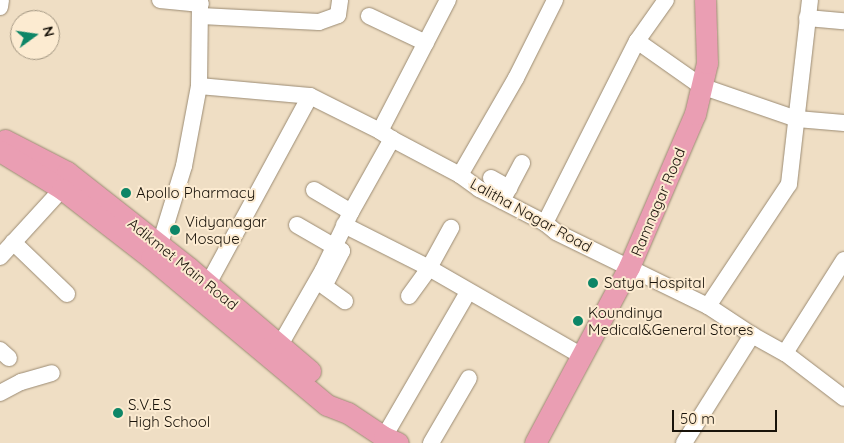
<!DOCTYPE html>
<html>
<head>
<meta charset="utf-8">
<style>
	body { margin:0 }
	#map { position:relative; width:844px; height:443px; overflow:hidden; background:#efdec4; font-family:Quicksand,sans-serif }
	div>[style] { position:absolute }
	.roads { filter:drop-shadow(0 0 1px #9b8b73) drop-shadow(0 0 1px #9b8b73) }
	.minor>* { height:16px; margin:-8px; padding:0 8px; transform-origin:8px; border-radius:8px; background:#fff }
	.major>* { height:21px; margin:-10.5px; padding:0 10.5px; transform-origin:10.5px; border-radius:10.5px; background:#ea9eb3 }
	.dots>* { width:14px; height:14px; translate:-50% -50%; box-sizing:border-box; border:2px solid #fcebd1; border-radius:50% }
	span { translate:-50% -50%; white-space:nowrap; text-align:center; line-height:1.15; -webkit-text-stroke:4px #fcebd1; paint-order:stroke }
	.poi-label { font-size:15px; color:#19130a }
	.left { translate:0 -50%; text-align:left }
	.street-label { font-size:15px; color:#19130a }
	.north { position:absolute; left:10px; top:10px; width:50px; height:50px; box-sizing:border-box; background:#fcebd1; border:1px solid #a19581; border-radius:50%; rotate:76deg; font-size:14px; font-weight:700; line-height:20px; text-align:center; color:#19130a }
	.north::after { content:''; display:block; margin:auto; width:18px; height:22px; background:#0e8667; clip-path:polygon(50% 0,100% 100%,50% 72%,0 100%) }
	.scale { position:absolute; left:672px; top:410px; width:105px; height:22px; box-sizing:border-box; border:2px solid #19130a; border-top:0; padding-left:6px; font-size:15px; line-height:18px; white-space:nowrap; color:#19130a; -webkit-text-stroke:4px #fcebd1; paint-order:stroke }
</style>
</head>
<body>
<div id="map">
	<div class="roads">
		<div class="minor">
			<div style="left:160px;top:0;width:41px;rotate:5.6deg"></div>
			<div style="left:0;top:7px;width:7px;rotate:-82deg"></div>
			<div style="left:201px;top:16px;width:118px;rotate:2.9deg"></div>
			<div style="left:319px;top:22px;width:20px;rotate:-20deg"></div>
			<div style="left:338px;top:15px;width:15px;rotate:-82deg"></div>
			<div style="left:369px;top:16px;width:63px;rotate:25.3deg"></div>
			<div style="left:807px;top:18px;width:37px;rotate:5deg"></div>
			<div style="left:637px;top:41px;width:78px;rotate:35.1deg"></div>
			<div style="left:701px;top:86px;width:102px;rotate:19deg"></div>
			<div style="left:797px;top:119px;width:47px;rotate:4.9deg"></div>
			<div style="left:199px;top:86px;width:111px;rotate:5.1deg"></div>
			<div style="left:310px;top:96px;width:78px;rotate:26.6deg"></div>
			<div style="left:380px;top:131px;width:14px;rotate:34deg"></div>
			<div style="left:392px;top:139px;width:77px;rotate:27.9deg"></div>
			<div style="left:460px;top:175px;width:24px;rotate:36deg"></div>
			<div style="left:479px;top:189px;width:74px;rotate:27.3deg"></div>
			<div style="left:545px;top:223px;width:14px;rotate:39deg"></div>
			<div style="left:556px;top:232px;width:169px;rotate:26deg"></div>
			<div style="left:708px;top:306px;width:53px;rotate:33.4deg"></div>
			<div style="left:752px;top:335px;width:38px;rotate:29deg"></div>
			<div style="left:785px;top:353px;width:74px;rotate:37.3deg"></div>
			<div style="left:380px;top:131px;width:148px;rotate:-62.6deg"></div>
			<div style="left:460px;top:175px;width:112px;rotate:-60deg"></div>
			<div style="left:516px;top:78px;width:87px;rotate:-63.4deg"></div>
			<div style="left:491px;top:178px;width:21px;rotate:29deg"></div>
			<div style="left:314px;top:190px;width:43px;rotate:30.7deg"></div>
			<div style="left:502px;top:201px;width:43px;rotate:-62.2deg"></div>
			<div style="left:545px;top:223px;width:204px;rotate:-63.2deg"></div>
			<div style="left:637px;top:41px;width:50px;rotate:-54.7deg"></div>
			<div style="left:297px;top:225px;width:52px;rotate:30deg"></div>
			<div style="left:342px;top:251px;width:39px;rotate:117deg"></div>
			<div style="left:324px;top:286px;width:26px;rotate:36deg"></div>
			<div style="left:344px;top:225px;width:95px;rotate:26.8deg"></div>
			<div style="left:429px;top:268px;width:177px;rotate:29.9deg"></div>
			<div style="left:13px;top:242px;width:75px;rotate:43.9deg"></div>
			<div style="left:160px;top:244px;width:82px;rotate:-72.9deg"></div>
			<div style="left:184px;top:166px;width:81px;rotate:-79.4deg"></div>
			<div style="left:199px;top:86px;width:86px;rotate:-89.3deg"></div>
			<div style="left:0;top:257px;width:92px;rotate:-47.6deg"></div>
			<div style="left:208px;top:284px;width:214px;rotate:-61.5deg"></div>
			<div style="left:409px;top:296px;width:34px;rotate:-54deg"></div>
			<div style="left:429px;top:268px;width:46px;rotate:-61.2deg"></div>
			<div style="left:708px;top:306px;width:146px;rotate:-56.4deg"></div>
			<div style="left:789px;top:184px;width:185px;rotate:-83.5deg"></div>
			<div style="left:280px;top:345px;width:86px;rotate:-60.2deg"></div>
			<div style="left:323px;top:270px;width:64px;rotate:-64.2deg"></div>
			<div style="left:351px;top:212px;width:84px;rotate:-60.7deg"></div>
			<div style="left:0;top:350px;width:12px;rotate:42deg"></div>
			<div style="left:785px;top:353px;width:110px;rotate:-57.6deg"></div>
			<div style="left:0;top:393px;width:24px;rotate:-28deg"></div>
			<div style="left:21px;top:382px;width:32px;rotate:-16deg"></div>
			<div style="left:384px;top:437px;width:168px;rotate:-59.9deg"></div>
			<div style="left:431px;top:443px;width:75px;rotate:-59.7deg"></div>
			<div style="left:684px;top:443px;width:128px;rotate:-57.8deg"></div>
		</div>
		<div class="major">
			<div style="left:5px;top:140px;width:70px;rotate:27.3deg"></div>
			<div style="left:67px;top:172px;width:155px;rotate:38.2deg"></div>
			<div style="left:189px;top:268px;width:159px;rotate:40.4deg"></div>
			<div style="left:0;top:151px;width:73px;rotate:31.5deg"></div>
			<div style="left:62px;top:189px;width:113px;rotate:37.8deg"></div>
			<div style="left:151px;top:258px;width:229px;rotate:39.9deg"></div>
			<div style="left:327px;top:405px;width:22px;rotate:21deg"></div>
			<div style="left:348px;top:413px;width:43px;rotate:33.7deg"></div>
			<div style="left:384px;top:437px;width:15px;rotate:23deg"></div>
			<div style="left:535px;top:443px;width:200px;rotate:-61.9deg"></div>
			<div style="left:629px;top:267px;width:167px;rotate:-66.7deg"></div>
			<div style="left:695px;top:114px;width:52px;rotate:-76.8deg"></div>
			<div style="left:707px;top:63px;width:63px;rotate:-91.8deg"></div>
		</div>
	</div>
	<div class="dots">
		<div style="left:126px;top:193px;background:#0e8667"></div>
		<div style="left:175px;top:230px;background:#0e8667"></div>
		<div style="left:593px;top:283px;background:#0e8667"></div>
		<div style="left:578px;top:321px;background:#0e8667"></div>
		<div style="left:118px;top:413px;background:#0e8667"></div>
	</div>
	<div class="poi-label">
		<span class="left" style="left:136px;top:193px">Apollo Pharmacy</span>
		<span class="left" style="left:185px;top:230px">Vidyanagar<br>Mosque</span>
		<span class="left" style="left:604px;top:283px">Satya Hospital</span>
		<span class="left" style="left:588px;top:321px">Koundinya<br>Medical&amp;General Stores</span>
		<span class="left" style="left:128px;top:413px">S.V.E.S<br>High School</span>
	</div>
	<div class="street-label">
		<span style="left:658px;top:202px;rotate:-67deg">Ramnagar Road</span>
		<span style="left:531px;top:215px;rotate:29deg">Lalitha Nagar Road</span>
		<span style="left:183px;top:264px;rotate:39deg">Adikmet Main Road</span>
	</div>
	<div class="north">N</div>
	<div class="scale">50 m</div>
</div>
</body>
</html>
